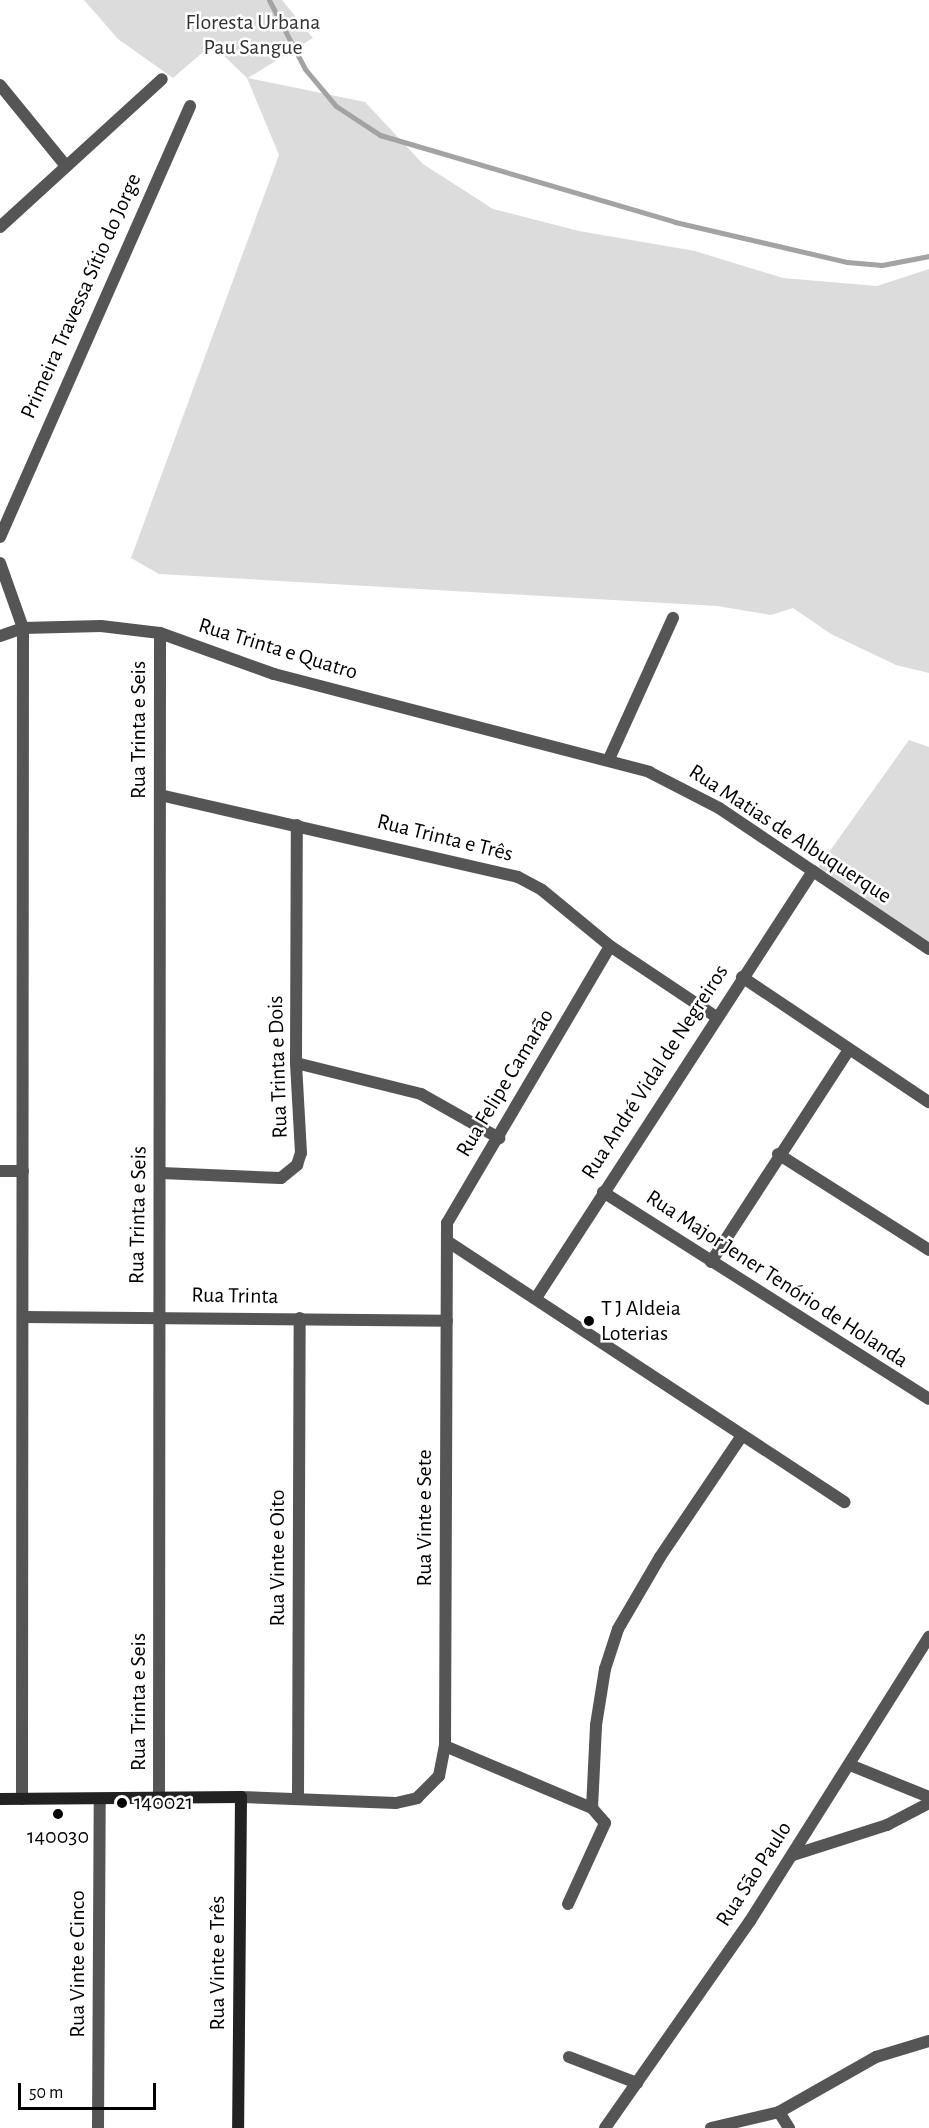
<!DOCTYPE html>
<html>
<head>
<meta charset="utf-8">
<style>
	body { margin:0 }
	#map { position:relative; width:929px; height:2128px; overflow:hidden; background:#fff; font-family:"Alegreya Sans",sans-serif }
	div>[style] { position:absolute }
	.green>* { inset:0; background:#dcdcdc }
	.stream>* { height:5px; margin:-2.5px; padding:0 2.5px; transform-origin:2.5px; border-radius:2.5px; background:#a3a3a3 }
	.street>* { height:12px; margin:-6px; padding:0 6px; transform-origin:6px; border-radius:6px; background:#555 }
	.secondary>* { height:12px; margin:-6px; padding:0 6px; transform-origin:6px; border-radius:6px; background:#222 }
	.dots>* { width:16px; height:16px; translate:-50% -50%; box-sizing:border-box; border:3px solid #fff; border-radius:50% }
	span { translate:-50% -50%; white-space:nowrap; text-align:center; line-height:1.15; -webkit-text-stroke:5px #fff; paint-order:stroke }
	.park-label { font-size:22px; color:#333 }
	.street-label { font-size:22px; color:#000 }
	.poi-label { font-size:22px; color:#000 }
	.left { translate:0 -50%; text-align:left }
	.scale { position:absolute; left:18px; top:2083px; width:138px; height:27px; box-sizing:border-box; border:3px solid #000; border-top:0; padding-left:8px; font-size:18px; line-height:21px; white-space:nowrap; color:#000; -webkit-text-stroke:4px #fff; paint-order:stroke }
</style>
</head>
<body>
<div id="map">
	<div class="green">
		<div style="clip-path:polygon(84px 0,282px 0,313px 38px,248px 78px,365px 102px,423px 164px,493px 209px,579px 231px,695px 251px,783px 278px,877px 286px,929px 269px,929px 673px,896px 665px,831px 634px,793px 608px,771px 615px,717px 606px,159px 574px,131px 558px,279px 155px,247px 78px,217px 49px,203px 52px,173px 78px,118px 39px)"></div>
		<div style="clip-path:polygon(909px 740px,929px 747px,929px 952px,812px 876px)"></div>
	</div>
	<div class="stream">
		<div style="left:269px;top:0;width:78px;rotate:62.4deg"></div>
		<div style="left:305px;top:69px;width:48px;rotate:50deg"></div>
		<div style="left:336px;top:106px;width:53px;rotate:33.4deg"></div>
		<div style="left:380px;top:135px;width:308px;rotate:16.4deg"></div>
		<div style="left:675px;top:222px;width:177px;rotate:13.1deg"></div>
		<div style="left:847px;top:262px;width:35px;rotate:5deg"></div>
		<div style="left:882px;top:265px;width:48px;rotate:-10.8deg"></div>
	</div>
	<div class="street">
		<div style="left:0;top:85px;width:104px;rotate:50.8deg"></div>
		<div style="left:0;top:227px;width:219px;rotate:-42.4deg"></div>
		<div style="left:0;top:537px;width:471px;rotate:-66.2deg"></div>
		<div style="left:0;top:563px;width:69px;rotate:70.5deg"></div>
		<div style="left:23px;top:628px;width:1171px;rotate:90.05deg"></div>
		<div style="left:0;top:636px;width:24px;rotate:-19deg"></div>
		<div style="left:23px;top:628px;width:78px;rotate:-1.5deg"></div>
		<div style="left:101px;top:626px;width:59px;rotate:6.8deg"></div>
		<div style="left:160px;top:633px;width:121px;rotate:19.8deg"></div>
		<div style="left:274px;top:674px;width:388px;rotate:14.6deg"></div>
		<div style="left:649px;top:772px;width:79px;rotate:27.2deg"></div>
		<div style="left:719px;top:808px;width:253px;rotate:33.9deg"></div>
		<div style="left:609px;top:759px;width:155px;rotate:-65.6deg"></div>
		<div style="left:160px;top:795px;width:367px;rotate:12.9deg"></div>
		<div style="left:518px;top:877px;width:27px;rotate:28deg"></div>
		<div style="left:542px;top:890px;width:88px;rotate:39.5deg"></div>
		<div style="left:610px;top:946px;width:126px;rotate:33.7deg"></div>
		<div style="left:742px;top:977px;width:225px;rotate:33.8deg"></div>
		<div style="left:296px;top:1063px;width:129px;rotate:13.9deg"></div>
		<div style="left:421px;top:1094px;width:90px;rotate:29.4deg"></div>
		<div style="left:778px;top:1154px;width:179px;rotate:32.4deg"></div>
		<div style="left:0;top:1171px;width:23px"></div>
		<div style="left:161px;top:1173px;width:120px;rotate:2.4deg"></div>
		<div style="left:281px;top:1178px;width:21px;rotate:-39deg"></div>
		<div style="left:297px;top:1165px;width:13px;rotate:-72deg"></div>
		<div style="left:301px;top:1153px;width:90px;rotate:-93.2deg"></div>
		<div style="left:296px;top:1063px;width:238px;rotate:-89.8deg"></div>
		<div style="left:603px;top:1192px;width:386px;rotate:32.4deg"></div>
		<div style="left:450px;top:1243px;width:472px;rotate:33.3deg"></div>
		<div style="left:711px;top:1262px;width:252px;rotate:-57deg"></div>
		<div style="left:536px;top:1298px;width:509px;rotate:-57.03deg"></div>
		<div style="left:23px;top:1317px;width:424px;rotate:0.5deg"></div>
		<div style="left:445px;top:1746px;width:160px;rotate:22.9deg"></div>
		<div style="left:850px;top:1765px;width:85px;rotate:22.1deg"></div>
		<div style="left:241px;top:1797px;width:155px;rotate:2.2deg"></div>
		<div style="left:396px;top:1803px;width:22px;rotate:-13deg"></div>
		<div style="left:417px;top:1798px;width:31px;rotate:-45deg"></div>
		<div style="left:439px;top:1776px;width:31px;rotate:-79deg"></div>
		<div style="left:445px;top:1746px;width:523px;rotate:-89.78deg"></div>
		<div style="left:447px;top:1223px;width:321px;rotate:-59.5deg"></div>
		<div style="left:298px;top:1798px;width:480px;rotate:-89.8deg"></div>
		<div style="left:159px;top:1799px;width:1166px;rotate:-89.95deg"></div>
		<div style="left:793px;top:1855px;width:99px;rotate:-17.7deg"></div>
		<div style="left:887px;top:1825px;width:47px;rotate:-27.6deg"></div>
		<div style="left:568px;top:1904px;width:89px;rotate:-65.4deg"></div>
		<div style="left:605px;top:1823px;width:20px;rotate:-131deg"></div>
		<div style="left:592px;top:1808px;width:83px;rotate:-87.2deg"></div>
		<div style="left:596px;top:1725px;width:57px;rotate:-80.9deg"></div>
		<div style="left:605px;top:1669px;width:42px;rotate:-72deg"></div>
		<div style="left:618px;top:1629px;width:83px;rotate:-59.7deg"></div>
		<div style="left:660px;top:1557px;width:145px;rotate:-56deg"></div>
		<div style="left:569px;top:2057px;width:73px;rotate:20.9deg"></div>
		<div style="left:779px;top:2112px;width:19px;rotate:58deg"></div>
		<div style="left:98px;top:2128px;width:328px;rotate:-89.7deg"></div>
		<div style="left:605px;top:2128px;width:253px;rotate:-55deg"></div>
		<div style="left:750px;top:1921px;width:336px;rotate:-57.8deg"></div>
		<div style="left:711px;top:2128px;width:70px;rotate:-13.2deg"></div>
		<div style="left:779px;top:2112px;width:112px;rotate:-29.6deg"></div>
		<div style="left:876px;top:2057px;width:55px;rotate:-16.8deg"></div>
	</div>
	<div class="secondary">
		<div style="left:0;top:1799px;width:241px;rotate:-0.5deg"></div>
		<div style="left:241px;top:1797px;width:331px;rotate:90.5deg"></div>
	</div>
	<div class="dots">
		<div style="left:589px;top:1321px;background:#000"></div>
		<div style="left:122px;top:1803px;background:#000"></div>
		<div style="left:58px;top:1814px;background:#000"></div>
	</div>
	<div class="park-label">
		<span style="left:253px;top:35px">Floresta Urbana<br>Pau Sangue</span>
	</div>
	<div class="street-label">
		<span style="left:81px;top:296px;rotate:-66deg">Primeira Travessa Sítio do Jorge</span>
		<span style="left:278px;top:649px;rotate:17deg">Rua Trinta e Quatro</span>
		<span style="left:139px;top:730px;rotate:-90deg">Rua Trinta e Seis</span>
		<span style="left:790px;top:834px;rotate:33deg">Rua Matias de Albuquerque</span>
		<span style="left:445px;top:838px;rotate:14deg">Rua Trinta e Três</span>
		<span style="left:278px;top:1067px;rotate:-92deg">Rua Trinta e Dois</span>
		<span style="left:655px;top:1072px;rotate:-57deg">Rua André Vidal de Negreiros</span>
		<span style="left:505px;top:1083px;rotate:-59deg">Rua Felipe Camarão</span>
		<span style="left:138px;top:1215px;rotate:-89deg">Rua Trinta e Seis</span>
		<span style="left:777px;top:1279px;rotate:33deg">Rua Major Jener Tenório de Holanda</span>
		<span style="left:235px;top:1296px;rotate:1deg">Rua Trinta</span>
		<span style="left:425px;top:1518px;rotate:-90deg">Rua Vinte e Sete</span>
		<span style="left:278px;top:1558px;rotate:-90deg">Rua Vinte e Oito</span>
		<span style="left:139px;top:1702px;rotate:-90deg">Rua Trinta e Seis</span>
		<span style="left:754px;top:1874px;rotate:-57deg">Rua São Paulo</span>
		<span style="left:218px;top:1963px;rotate:-90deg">Rua Vinte e Três</span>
		<span style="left:78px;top:1964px;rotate:-90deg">Rua Vinte e Cinco</span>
	</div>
	<div class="poi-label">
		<span class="left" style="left:601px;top:1321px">T J Aldeia<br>Loterias</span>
		<span class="left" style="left:134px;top:1803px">140021</span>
		<span style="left:58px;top:1837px">140030</span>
	</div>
	<div class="scale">50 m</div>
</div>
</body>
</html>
